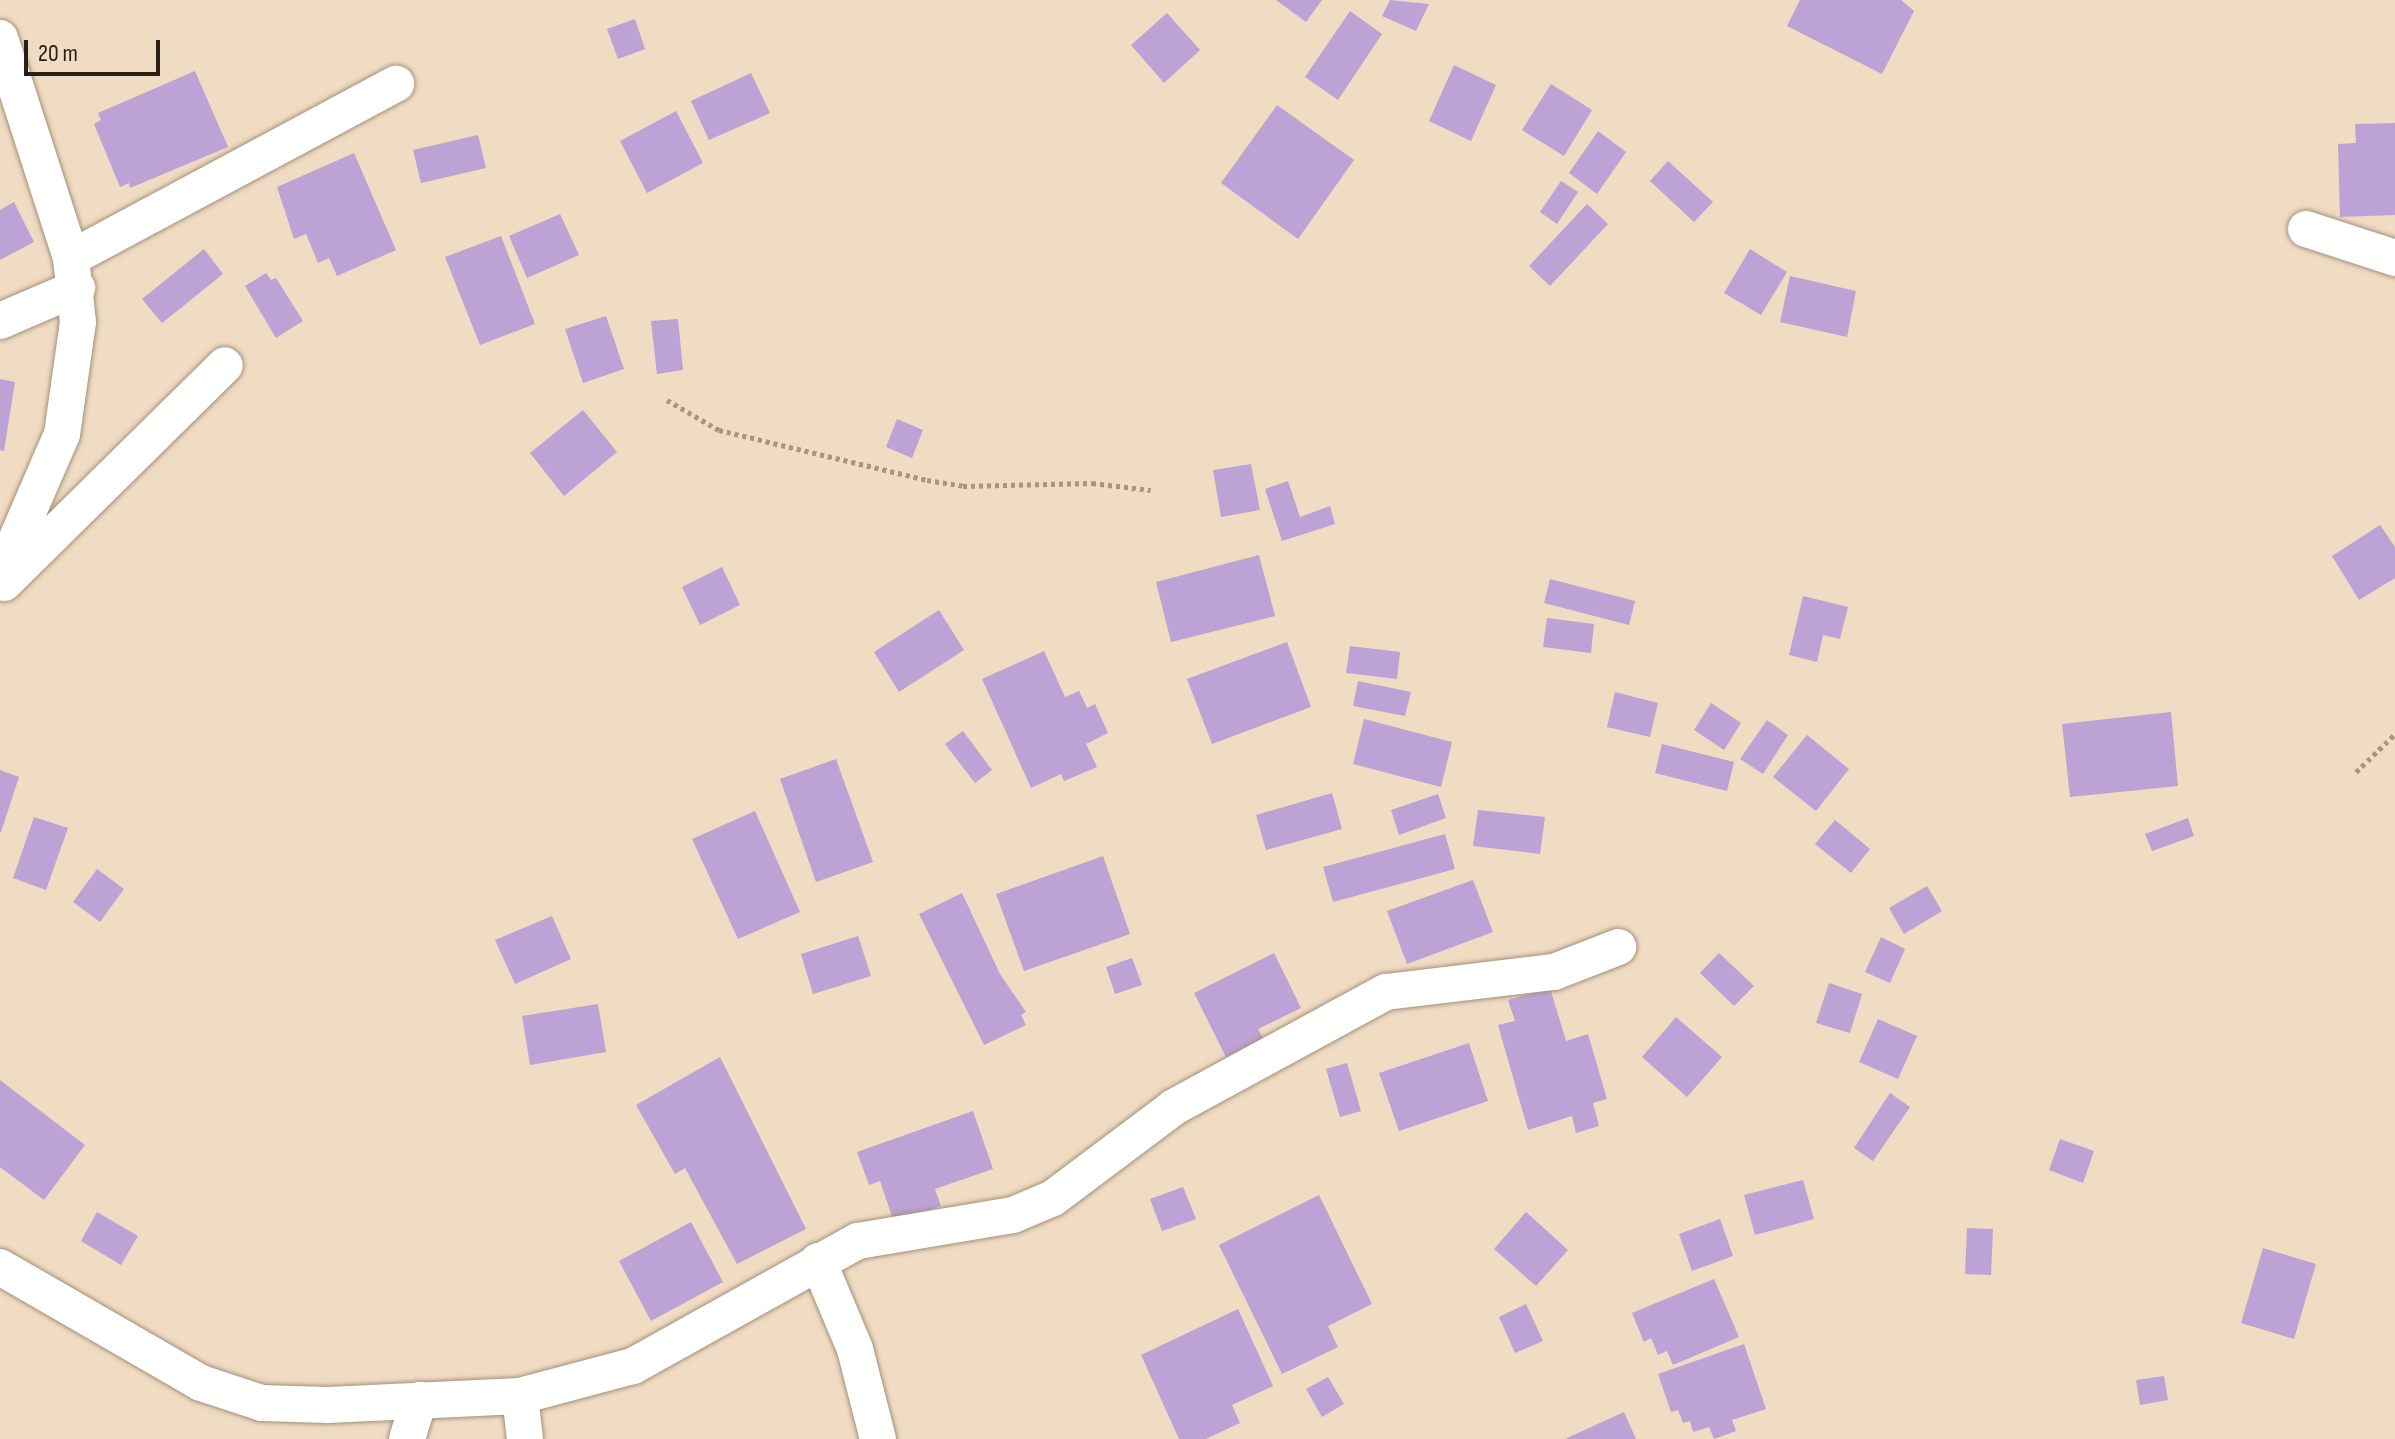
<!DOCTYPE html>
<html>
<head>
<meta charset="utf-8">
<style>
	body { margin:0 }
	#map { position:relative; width:2395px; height:1439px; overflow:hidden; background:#f0dbc3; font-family:"Sofia Sans Condensed",sans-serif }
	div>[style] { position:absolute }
	.building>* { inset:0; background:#bca2d5 }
	.path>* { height:5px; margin-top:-2.5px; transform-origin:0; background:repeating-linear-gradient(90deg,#a59582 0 4px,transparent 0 8px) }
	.roads { filter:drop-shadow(0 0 2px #a4907a) drop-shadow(0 0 2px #a4907a) }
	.street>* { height:36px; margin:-18px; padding:0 18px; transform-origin:18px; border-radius:18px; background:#fff }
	span { translate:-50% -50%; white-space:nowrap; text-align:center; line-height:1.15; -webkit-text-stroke:7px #f0dbc3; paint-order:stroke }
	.scale { position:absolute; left:24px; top:40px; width:136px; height:36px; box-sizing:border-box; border:4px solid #282017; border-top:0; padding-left:10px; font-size:24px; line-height:28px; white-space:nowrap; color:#282017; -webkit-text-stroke:6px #f0dbc3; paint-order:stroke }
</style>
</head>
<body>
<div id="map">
	<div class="building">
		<div style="clip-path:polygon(1276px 0,1322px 0,1306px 22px)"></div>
		<div style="clip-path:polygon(1390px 0,1429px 4px,1416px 31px,1382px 16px)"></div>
		<div style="clip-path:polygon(1800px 0,1901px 0,1914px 11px,1882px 74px,1787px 26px)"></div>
		<div style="clip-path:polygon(1350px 11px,1382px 34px,1338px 100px,1305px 77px)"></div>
		<div style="clip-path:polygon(1167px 13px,1200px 50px,1164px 83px,1131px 45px)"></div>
		<div style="clip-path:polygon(635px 19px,645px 49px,618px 59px,607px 29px)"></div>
		<div style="clip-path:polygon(1454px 65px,1496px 85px,1471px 141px,1429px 121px)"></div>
		<div style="clip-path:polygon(195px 71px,228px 147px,130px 188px,129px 183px,120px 187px,94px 124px,101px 120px,98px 113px)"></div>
		<div style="clip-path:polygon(751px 73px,770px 113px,709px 140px,691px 101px)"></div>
		<div style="clip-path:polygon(1551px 84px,1592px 110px,1564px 156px,1522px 130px)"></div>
		<div style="clip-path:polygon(1277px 105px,1354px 160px,1298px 239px,1221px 183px)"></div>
		<div style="clip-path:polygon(676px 111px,703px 163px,647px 193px,620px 141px)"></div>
		<div style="clip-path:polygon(2395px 123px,2395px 215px,2340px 217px,2338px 144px,2356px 143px,2355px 124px)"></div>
		<div style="clip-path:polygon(1598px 131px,1626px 152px,1597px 194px,1569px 173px)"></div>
		<div style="clip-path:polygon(478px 135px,486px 168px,421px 183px,413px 150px)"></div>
		<div style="clip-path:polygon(354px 153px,396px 250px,337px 276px,329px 258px,318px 263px,306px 234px,294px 239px,277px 187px)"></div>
		<div style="clip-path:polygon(1668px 161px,1713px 202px,1694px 222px,1650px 181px)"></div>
		<div style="clip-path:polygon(1561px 181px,1578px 192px,1557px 224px,1540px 212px)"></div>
		<div style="clip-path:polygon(14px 202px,34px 242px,0 260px,0 210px)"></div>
		<div style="clip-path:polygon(1587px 204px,1608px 224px,1550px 286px,1529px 266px)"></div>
		<div style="clip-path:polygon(560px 214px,579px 255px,527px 278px,509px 236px)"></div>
		<div style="clip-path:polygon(501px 236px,535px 324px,480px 345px,445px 257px)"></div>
		<div style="clip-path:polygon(204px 249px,223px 274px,162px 323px,142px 299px)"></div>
		<div style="clip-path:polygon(1750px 249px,1787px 272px,1761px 315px,1724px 293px)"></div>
		<div style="clip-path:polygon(266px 273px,271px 280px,276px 278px,303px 321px,276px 338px,245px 286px)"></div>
		<div style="clip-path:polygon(1790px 276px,1856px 291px,1847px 337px,1780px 322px)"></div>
		<div style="clip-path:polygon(606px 316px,624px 369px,583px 383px,565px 329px)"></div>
		<div style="clip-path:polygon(678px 319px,683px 370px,657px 374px,651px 321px)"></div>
		<div style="clip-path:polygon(0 379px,15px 382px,4px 451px,0 450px)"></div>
		<div style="clip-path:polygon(583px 410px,617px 452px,564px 496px,530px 453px)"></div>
		<div style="clip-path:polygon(897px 419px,923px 430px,912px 458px,886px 447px)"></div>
		<div style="clip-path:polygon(1251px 464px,1260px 510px,1221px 517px,1213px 470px)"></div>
		<div style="clip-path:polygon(1288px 481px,1300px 517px,1330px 506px,1335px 524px,1282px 541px,1265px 489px)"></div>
		<div style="clip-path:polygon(2380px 525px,2395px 547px,2395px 578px,2359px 600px,2332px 556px)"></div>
		<div style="clip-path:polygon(1259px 555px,1275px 616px,1171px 642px,1156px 582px)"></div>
		<div style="clip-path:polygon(722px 567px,740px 605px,700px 625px,682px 587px)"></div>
		<div style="clip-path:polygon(1550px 579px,1635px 601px,1629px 625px,1544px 603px)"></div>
		<div style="clip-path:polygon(1803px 596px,1848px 607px,1840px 639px,1823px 635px,1817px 662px,1789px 655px)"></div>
		<div style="clip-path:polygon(939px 610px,964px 650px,899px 692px,874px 652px)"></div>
		<div style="clip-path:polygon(1547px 618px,1594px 624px,1591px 653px,1543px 647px)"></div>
		<div style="clip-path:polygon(1287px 642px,1311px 707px,1212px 744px,1187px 679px)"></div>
		<div style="clip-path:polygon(1350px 646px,1400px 652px,1397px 679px,1346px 673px)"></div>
		<div style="clip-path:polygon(1044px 651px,1065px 697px,1079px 691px,1087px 708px,1095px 704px,1108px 733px,1086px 744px,1097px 767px,1064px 781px,1061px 774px,1031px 788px,982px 679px)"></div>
		<div style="clip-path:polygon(1358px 681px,1411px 692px,1405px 716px,1353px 706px)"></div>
		<div style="clip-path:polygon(1615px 692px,1658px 703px,1650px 737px,1607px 727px)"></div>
		<div style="clip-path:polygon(1711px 703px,1741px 723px,1724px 750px,1694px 730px)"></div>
		<div style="clip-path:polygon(2171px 712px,2178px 786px,2070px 797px,2062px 724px)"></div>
		<div style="clip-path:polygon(1364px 719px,1452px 742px,1441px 787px,1353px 764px)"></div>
		<div style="clip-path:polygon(1767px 720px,1788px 735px,1763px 774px,1740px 759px)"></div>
		<div style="clip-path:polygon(963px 731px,992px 770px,975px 783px,945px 744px)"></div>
		<div style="clip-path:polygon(1807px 735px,1849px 769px,1816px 811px,1773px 777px)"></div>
		<div style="clip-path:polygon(1662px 744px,1734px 762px,1727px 791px,1655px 773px)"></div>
		<div style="clip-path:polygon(836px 759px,873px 862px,816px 882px,780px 779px)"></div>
		<div style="clip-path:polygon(0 770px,19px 777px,1px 832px,0 832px)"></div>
		<div style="clip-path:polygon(1332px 793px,1342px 829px,1266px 850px,1256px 815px)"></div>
		<div style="clip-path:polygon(1438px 794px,1446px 818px,1399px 835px,1391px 810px)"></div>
		<div style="clip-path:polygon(1478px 810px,1545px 817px,1540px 854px,1473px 846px)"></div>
		<div style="clip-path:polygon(755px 811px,800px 912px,738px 939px,692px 839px)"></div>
		<div style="clip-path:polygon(34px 817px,68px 828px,46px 890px,13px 878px)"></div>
		<div style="clip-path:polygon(2188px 818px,2194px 836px,2152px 851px,2145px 834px)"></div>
		<div style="clip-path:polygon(1835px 820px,1870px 849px,1851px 873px,1815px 844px)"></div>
		<div style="clip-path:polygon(1445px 834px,1455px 869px,1333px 902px,1323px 867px)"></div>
		<div style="clip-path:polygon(1103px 856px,1130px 934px,1024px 971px,996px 894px)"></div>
		<div style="clip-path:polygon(97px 869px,124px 889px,100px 922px,73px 902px)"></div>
		<div style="clip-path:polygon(1473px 880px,1493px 932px,1407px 964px,1387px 911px)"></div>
		<div style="clip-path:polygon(1927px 886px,1942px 911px,1904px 934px,1889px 908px)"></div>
		<div style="clip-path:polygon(962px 893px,1000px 974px,1026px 1012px,1021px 1015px,1026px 1025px,984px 1045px,919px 914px)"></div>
		<div style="clip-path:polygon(552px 916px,571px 959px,515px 984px,495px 940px)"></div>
		<div style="clip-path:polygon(858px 936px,871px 976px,813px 994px,801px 954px)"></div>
		<div style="clip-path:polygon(1881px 937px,1905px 949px,1890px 983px,1865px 972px)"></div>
		<div style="clip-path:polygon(1274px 953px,1301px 1008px,1258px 1029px,1263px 1038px,1226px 1057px,1194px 993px)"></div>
		<div style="clip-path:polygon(1719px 953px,1754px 986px,1734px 1006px,1700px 973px)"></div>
		<div style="clip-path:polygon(1132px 958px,1142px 985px,1115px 994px,1106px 967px)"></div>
		<div style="clip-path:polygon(1829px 983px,1862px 994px,1850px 1033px,1816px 1023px)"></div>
		<div style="clip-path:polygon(1550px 988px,1566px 1041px,1588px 1034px,1607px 1099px,1593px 1103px,1599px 1126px,1576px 1133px,1572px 1116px,1528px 1130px,1498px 1025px,1515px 1021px,1508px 1000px)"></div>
		<div style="clip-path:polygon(598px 1004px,606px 1052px,530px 1065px,522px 1016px)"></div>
		<div style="clip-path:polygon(1676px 1017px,1722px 1057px,1687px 1097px,1642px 1057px)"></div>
		<div style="clip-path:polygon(1878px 1019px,1917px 1036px,1898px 1079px,1859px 1062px)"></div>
		<div style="clip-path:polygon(1469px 1043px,1488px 1101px,1399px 1131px,1379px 1073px)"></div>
		<div style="clip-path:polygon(720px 1057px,806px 1229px,737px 1264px,685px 1168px,675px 1174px,636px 1105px)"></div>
		<div style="clip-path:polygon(1347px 1063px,1361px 1111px,1340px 1117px,1326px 1069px)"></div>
		<div style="clip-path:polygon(0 1080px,85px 1145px,44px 1200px,0 1167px)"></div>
		<div style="clip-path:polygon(1890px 1093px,1910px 1107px,1873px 1161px,1854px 1148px)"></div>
		<div style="clip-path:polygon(973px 1111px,993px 1169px,935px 1189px,941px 1206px,894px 1222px,880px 1181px,869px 1185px,857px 1152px)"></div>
		<div style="clip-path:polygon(2060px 1139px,2094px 1151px,2083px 1183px,2049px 1170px)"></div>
		<div style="clip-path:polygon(1803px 1180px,1814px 1219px,1755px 1235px,1744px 1195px)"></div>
		<div style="clip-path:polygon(1183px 1187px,1196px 1219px,1162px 1231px,1150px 1199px)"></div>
		<div style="clip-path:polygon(1319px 1195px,1372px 1304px,1328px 1326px,1338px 1347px,1282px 1374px,1219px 1245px)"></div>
		<div style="clip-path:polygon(97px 1212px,138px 1236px,121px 1265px,81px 1241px)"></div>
		<div style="clip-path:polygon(1526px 1212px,1568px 1250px,1536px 1286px,1494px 1249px)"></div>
		<div style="clip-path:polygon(1720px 1219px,1733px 1256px,1692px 1271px,1679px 1234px)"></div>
		<div style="clip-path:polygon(691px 1222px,723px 1282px,651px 1321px,619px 1261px)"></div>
		<div style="clip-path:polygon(1967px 1228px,1993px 1229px,1991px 1275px,1965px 1274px)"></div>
		<div style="clip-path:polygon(2263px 1248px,2316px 1264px,2294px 1339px,2241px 1323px)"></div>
		<div style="clip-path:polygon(1714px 1279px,1739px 1337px,1673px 1365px,1667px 1351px,1658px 1355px,1651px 1338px,1644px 1342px,1632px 1313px)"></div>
		<div style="clip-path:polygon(1526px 1304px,1543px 1341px,1515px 1353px,1499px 1317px)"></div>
		<div style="clip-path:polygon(1238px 1309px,1273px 1386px,1232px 1405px,1240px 1423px,1206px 1439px,1179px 1439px,1141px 1355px)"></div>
		<div style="clip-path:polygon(1744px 1344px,1766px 1409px,1732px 1420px,1736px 1431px,1714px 1439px,1709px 1427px,1693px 1432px,1690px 1421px,1683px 1423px,1678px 1410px,1671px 1412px,1658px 1374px)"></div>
		<div style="clip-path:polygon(2164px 1376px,2168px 1400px,2140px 1405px,2136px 1380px)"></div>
		<div style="clip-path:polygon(1328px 1377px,1344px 1404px,1322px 1417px,1306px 1389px)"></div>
		<div style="clip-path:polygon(1624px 1412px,1636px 1439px,1565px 1439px)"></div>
	</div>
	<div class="path">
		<div style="left:667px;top:400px;width:60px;rotate:30deg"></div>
		<div style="left:719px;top:430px;width:214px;rotate:13.5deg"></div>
		<div style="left:927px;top:480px;width:36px;rotate:9deg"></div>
		<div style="left:963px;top:486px;width:129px;rotate:-1.3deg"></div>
		<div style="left:1092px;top:483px;width:59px;rotate:6.8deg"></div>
		<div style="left:2356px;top:772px;width:54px;rotate:-44.3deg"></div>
	</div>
	<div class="roads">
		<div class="street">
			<div style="left:0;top:38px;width:231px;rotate:72.1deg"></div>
			<div style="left:71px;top:258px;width:64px;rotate:83.8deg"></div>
			<div style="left:78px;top:322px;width:113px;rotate:98.1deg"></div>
			<div style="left:62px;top:434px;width:156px;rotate:113.4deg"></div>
			<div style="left:2306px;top:229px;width:94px;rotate:18deg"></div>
			<div style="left:71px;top:258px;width:369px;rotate:-28.2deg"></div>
			<div style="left:0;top:321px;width:84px;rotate:-23.2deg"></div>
			<div style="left:4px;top:583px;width:310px;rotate:-44.6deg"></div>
			<div style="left:818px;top:1261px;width:95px;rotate:67.2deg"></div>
			<div style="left:855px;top:1349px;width:93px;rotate:75.7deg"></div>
			<div style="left:0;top:1267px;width:232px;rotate:30deg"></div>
			<div style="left:201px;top:1383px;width:64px;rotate:18.2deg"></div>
			<div style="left:262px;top:1403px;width:66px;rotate:1.7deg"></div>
			<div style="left:328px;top:1405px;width:192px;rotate:-2.7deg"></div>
			<div style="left:520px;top:1396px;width:117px;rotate:-14.9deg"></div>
			<div style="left:633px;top:1366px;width:257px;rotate:-29.1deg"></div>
			<div style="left:858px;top:1241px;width:157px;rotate:-9.5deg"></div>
			<div style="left:1013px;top:1215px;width:43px;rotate:-23deg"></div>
			<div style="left:1053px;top:1198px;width:151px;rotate:-36.9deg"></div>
			<div style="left:1174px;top:1107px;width:241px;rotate:-28.5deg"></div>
			<div style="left:1386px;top:992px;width:169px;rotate:-6.8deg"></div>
			<div style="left:1554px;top:972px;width:69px;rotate:-21.3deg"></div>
			<div style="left:520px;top:1396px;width:43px;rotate:83.4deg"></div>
			<div style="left:407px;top:1439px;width:41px;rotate:-72.9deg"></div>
		</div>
	</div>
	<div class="scale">20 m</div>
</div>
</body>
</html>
